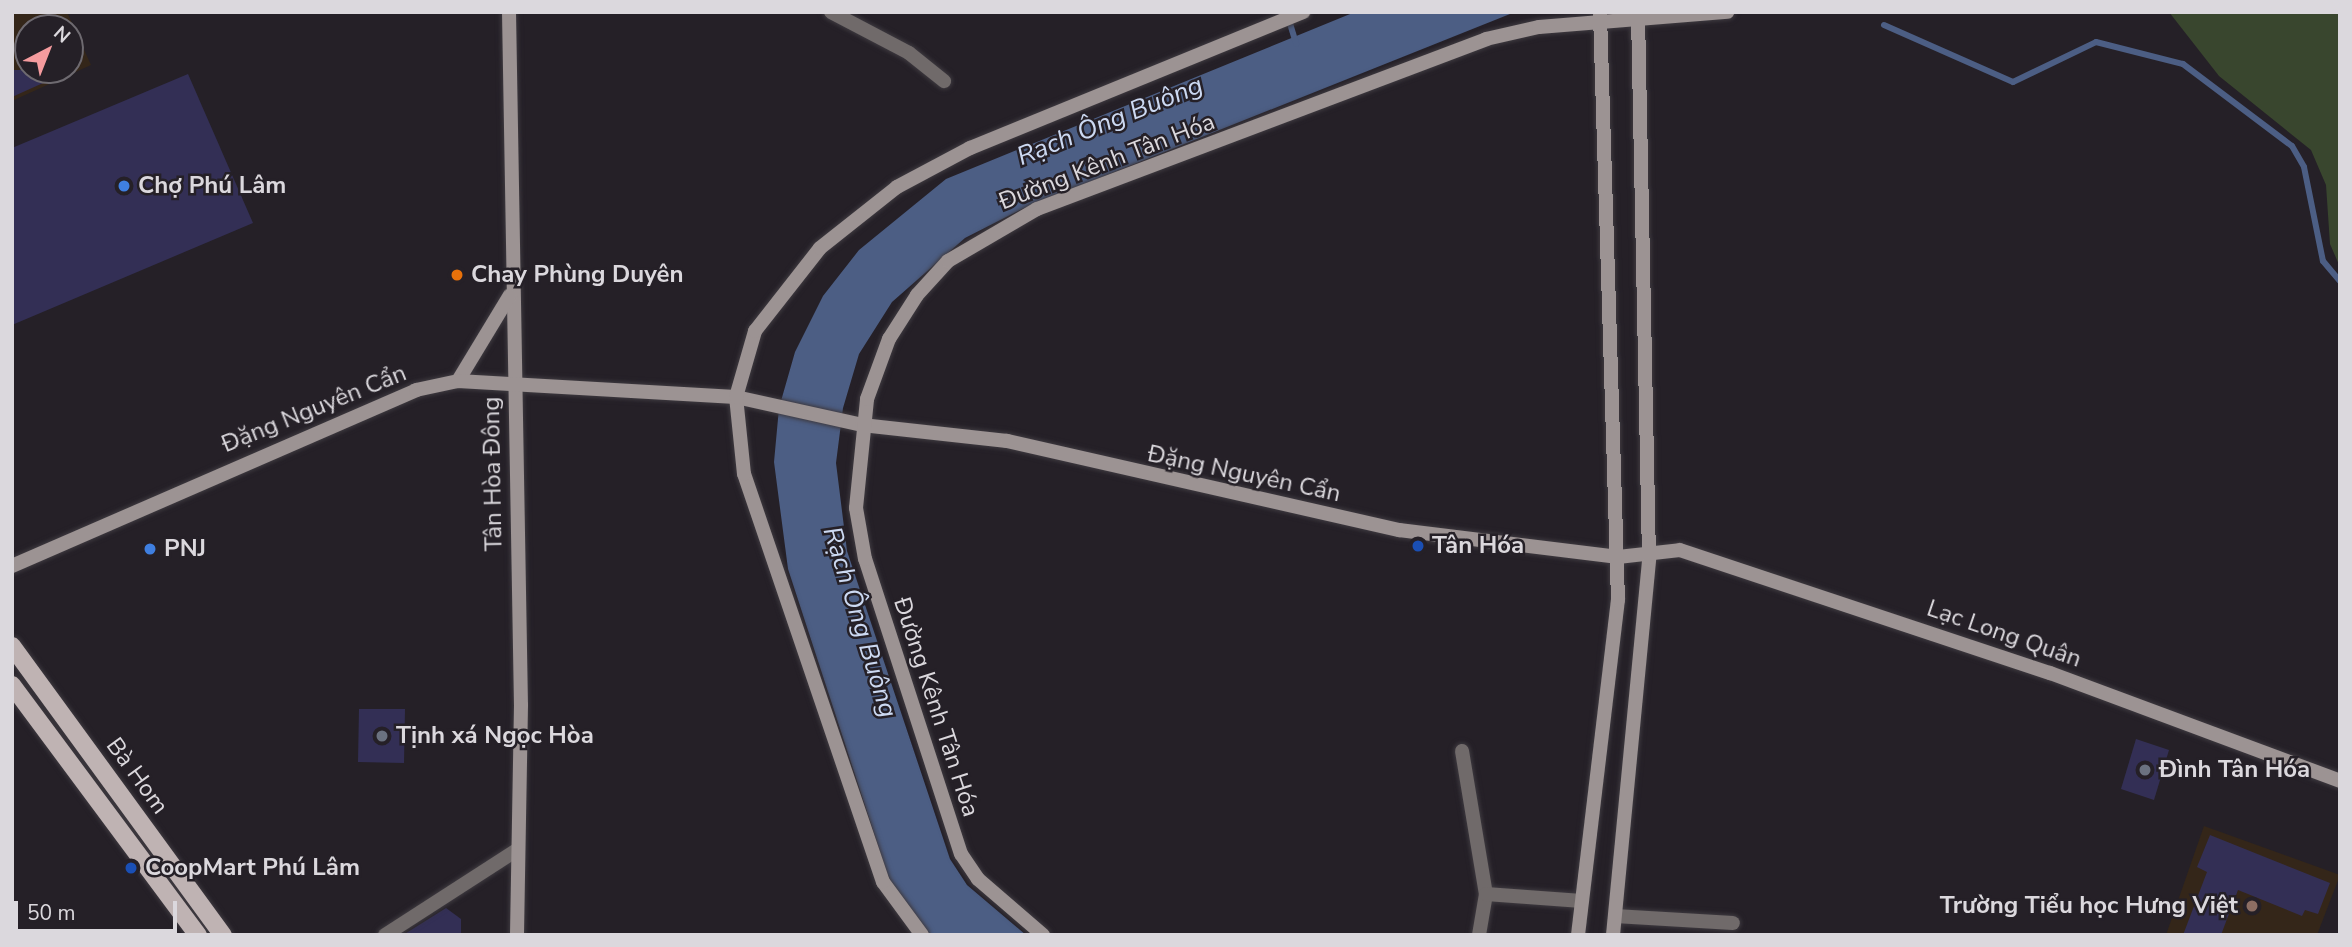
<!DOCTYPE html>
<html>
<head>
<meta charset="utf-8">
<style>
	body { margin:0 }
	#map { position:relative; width:2352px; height:947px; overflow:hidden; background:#252027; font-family:"Nunito Sans",sans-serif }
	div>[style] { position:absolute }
	.education>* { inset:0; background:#342619 }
	.green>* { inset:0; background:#39462e }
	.water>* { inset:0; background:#4c5e84 }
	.stream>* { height:6px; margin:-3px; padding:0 3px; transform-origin:3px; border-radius:3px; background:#4c5e84 }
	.building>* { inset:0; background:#332f55 }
	.roads { filter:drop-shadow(0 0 2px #3e3a40) drop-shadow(0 0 2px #3e3a40) }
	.street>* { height:14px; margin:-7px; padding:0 7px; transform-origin:7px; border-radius:7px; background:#706a6a }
	.secondary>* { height:14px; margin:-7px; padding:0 7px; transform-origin:7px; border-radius:7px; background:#9c9393 }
	.primary>* { height:18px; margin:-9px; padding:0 9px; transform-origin:9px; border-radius:9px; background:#bfb3b3 }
	.dots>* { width:19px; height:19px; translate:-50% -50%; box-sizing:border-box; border:4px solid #252027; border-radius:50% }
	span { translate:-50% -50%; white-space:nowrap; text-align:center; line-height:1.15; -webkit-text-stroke:5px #252027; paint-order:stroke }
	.street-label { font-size:24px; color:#dbd8dd }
	.poi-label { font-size:24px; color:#dbd8dd; font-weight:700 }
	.left { translate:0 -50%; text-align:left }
	.right { translate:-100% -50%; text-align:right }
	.water-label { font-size:26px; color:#ccd9f2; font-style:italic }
	.frame { position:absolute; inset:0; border:14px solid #dbd8dd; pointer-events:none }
	.north { position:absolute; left:14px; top:14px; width:70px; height:70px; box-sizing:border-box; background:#252027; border:2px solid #6e6a70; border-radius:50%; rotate:42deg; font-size:19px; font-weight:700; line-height:28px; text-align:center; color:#dbd8dd }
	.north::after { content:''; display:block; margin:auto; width:24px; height:32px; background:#f59b9e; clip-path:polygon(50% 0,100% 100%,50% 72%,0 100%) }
	.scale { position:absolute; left:14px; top:901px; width:163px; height:32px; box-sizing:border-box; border:4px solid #dbd8dd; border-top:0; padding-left:9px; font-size:21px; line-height:24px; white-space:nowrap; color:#dbd8dd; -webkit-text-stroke:5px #252027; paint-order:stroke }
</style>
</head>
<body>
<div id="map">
	<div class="education">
		<div style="clip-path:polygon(evenodd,12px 12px,67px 12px,91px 65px,12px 101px,12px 12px,28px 28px,70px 28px,70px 70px,28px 70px,28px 28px)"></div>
		<div style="clip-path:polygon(2204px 826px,2340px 875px,2317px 935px,2166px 935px)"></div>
	</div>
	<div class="green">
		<div style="clip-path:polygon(2169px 12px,2340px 12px,2340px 267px,2330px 244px,2326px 185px,2311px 150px,2219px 76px)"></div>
	</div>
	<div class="water">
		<div style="clip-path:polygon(1355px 12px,1515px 12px,1022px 209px,965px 238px,892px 302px,859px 354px,843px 408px,836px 463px,847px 551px,950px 859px,967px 885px,1026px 935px,927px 935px,902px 906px,887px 873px,788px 569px,774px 462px,779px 408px,795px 352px,823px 296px,859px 250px,946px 179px)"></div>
	</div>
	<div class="stream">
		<div style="left:1288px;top:17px;width:28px;rotate:73deg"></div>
		<div style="left:1884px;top:25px;width:141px;rotate:23.8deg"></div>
		<div style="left:2013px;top:82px;width:92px;rotate:-25.7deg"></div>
		<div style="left:2096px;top:42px;width:90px;rotate:14.2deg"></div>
		<div style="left:2183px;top:64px;width:136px;rotate:37deg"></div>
		<div style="left:2292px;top:146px;width:24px;rotate:60deg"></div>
		<div style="left:2304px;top:167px;width:96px;rotate:78.6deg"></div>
		<div style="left:2323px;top:261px;width:26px;rotate:50deg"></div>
	</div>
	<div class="building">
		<div style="clip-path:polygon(12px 70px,72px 70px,12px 97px)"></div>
		<div style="clip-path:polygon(188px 74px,253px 223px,12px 325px,12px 148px)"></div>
		<div style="clip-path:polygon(359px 709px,405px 709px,404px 763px,358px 762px)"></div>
		<div style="clip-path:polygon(2136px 739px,2169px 750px,2154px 800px,2121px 789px)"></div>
		<div style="clip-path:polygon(2210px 835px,2330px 883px,2318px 914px,2305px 910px,2302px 916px,2238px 890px,2221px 935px,2183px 935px,2207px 872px,2197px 867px)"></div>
		<div style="clip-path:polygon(446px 908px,461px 919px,461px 935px,403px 935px)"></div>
	</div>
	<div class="roads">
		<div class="street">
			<div style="left:831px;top:12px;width:88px;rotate:27.7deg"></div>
			<div style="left:909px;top:53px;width:45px;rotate:38.7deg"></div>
			<div style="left:1462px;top:751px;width:145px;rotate:80.5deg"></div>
			<div style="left:1486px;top:894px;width:42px;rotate:99.7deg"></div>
			<div style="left:1486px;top:894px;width:96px;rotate:4.2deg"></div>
			<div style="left:1615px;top:916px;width:118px;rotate:3.4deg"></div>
			<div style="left:385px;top:935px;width:157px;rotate:-32.8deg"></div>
		</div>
		<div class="secondary">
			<div style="left:509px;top:12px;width:693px;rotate:89.01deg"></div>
			<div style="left:521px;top:705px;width:230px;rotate:91deg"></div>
			<div style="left:458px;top:381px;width:100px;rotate:-58.8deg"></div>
			<div style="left:12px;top:566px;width:441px;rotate:-23.5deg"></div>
			<div style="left:416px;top:390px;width:43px;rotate:-12.1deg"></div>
			<div style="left:458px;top:381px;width:278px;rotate:3.3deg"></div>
			<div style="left:736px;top:397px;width:129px;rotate:12.5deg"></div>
			<div style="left:862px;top:425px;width:146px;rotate:6.3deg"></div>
			<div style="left:1007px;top:441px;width:402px;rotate:12.8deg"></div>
			<div style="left:1399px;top:530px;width:221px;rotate:7deg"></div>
			<div style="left:1618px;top:557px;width:62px;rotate:-6.4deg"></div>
			<div style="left:1680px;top:550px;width:390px;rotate:18.4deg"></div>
			<div style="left:2050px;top:673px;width:309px;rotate:20.4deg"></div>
			<div style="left:922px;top:935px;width:66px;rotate:-126.3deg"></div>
			<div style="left:883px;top:882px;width:431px;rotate:-108.8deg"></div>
			<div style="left:744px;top:474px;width:77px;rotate:-95.9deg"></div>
			<div style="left:736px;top:397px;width:69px;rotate:-73.9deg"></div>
			<div style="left:755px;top:331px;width:105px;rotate:-51.9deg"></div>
			<div style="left:820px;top:248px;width:98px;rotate:-38.4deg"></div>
			<div style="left:897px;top:187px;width:83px;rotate:-28.1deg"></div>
			<div style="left:970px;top:148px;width:360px;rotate:-22.2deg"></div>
			<div style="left:1043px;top:935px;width:86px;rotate:-139.3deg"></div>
			<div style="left:978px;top:879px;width:30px;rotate:-124deg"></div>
			<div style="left:961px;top:854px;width:310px;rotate:-108deg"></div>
			<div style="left:865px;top:559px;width:52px;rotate:-100deg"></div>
			<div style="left:856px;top:508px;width:110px;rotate:-84.2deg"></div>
			<div style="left:867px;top:399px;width:64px;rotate:-69.9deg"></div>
			<div style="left:889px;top:339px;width:52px;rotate:-57.5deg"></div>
			<div style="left:917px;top:295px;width:46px;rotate:-47.6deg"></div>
			<div style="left:948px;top:261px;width:103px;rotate:-30.3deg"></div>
			<div style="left:1037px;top:209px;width:480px;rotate:-20.7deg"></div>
			<div style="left:1486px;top:39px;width:54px;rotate:-12.8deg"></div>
			<div style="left:1539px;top:27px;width:189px;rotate:-4.6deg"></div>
			<div style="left:1578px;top:935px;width:337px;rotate:-83.2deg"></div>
			<div style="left:1618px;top:600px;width:586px;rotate:-91.76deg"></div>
			<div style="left:1613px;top:935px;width:379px;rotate:-84.5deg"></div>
			<div style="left:1649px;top:558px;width:544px;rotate:-91.16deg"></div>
		</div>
		<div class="primary">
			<div style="left:12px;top:646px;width:358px;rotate:53.9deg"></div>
			<div style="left:12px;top:685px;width:312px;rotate:53.4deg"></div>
		</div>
	</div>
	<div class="dots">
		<div style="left:124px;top:186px;background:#3f7fe0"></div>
		<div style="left:457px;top:275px;background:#e8710a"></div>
		<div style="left:1418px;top:546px;background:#1a4fb4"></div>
		<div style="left:150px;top:549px;background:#3f7fe0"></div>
		<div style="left:382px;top:736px;background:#6b7280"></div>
		<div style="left:2145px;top:770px;background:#6b7280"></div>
		<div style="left:131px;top:868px;background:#1a4fb4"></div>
		<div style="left:2252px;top:906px;background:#8d6e63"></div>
	</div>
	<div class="street-label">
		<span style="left:1107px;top:162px;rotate:-21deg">Đường Kênh Tân Hóa</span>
		<span style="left:314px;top:409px;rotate:-22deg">Đặng Nguyên Cẩn</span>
		<span style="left:493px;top:474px;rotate:-91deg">Tân Hòa Đông</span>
		<span style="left:1244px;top:474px;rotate:12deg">Đặng Nguyên Cẩn</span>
		<span style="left:2004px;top:634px;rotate:19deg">Lạc Long Quân</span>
		<span style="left:936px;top:707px;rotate:72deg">Đường Kênh Tân Hóa</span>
		<span style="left:137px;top:776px;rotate:54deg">Bà Hom</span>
	</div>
	<div class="poi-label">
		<span class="left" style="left:138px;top:186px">Chợ Phú Lâm</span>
		<span class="left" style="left:471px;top:275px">Chay Phùng Duyên</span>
		<span class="left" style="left:1432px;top:546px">Tân Hóa</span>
		<span class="left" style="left:164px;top:549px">PNJ</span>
		<span class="left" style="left:396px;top:736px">Tịnh xá Ngọc Hòa</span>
		<span class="left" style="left:2159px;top:770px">Đình Tân Hóa</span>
		<span class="left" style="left:145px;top:868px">CoopMart Phú Lâm</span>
		<span class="right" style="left:2238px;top:906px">Trường Tiểu học Hưng Việt</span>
	</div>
	<div class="water-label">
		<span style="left:1110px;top:121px;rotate:-22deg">Rạch Ông Buông</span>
		<span style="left:860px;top:622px;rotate:73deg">Rạch Ông Buông</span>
	</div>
	<div class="frame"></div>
	<div class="north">N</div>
	<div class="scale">50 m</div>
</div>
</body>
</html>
